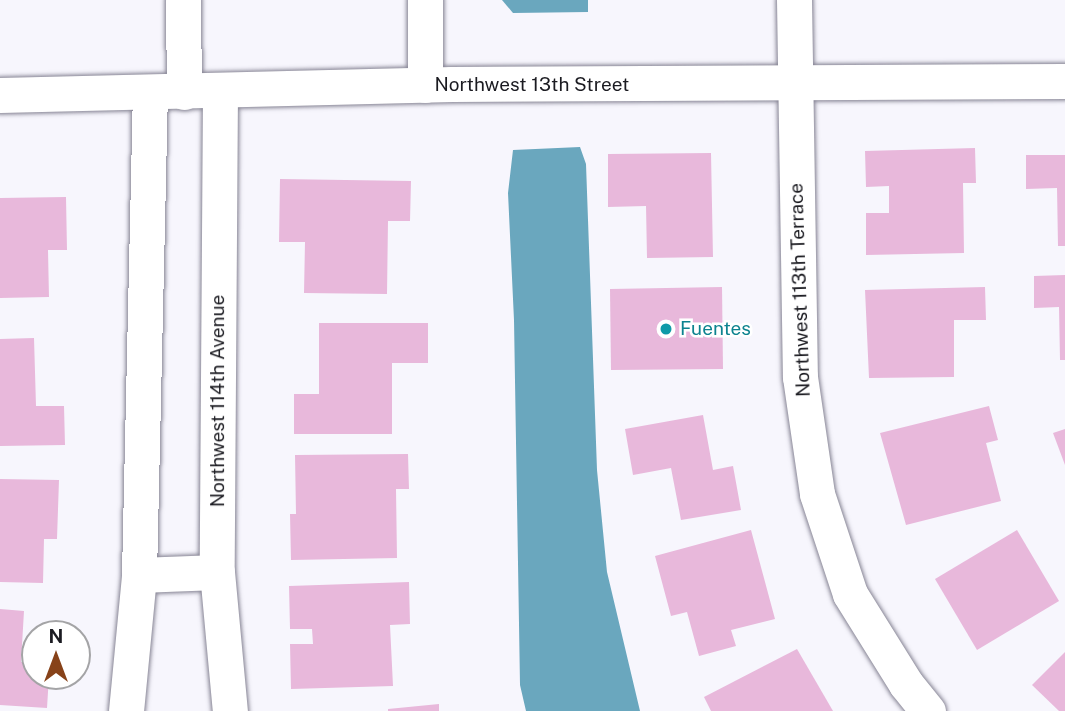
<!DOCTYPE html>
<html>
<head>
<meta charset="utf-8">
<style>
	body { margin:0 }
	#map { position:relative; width:1065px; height:711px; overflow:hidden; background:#f7f6fd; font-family:"Public Sans",sans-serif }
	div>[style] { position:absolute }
	.water>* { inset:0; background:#6aa7be }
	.building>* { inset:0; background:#e8b8db }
	.roads { filter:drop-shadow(0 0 2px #878595) drop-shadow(0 0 2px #878595) }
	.minor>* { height:35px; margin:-17.5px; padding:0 17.5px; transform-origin:17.5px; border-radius:17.5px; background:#fff }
	.dots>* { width:19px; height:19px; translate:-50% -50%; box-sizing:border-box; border:4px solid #fff; border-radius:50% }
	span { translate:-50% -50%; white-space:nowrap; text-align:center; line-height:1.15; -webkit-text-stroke:5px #fff; paint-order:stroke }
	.street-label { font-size:19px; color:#1b1b21 }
	.culture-label { font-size:19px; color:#0d838f }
	.left { translate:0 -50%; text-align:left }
	.north { position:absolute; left:21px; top:620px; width:70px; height:70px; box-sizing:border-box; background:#fff; border:2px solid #a4a4a6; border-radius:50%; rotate:0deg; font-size:19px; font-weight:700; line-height:28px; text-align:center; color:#1b1b21 }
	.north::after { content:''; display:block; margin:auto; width:24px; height:32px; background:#874219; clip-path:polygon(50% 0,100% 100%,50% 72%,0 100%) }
</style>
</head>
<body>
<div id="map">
	<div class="water">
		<div style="clip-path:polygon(502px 0,588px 0,588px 12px,513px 13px)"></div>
		<div style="clip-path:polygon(580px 147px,586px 164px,597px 470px,607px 572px,640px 711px,526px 711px,520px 685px,514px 320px,508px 193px,513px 150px)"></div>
	</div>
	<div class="building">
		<div style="clip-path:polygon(975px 148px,976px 183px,963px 183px,964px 253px,866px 255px,866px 213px,889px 213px,889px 186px,866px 187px,865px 151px)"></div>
		<div style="clip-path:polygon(711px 153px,713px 257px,647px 258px,646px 206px,608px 207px,608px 154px)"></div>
		<div style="clip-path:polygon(1026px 155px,1065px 155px,1065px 246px,1058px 246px,1057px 188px,1026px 189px)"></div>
		<div style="clip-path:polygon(280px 179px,411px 181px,410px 221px,388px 221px,387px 294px,304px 293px,305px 242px,279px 242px)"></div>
		<div style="clip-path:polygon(66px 197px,67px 250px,48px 250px,49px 297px,0 298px,0 198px)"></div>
		<div style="clip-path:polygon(1065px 275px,1065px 360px,1060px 360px,1059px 307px,1034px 308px,1034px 276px)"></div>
		<div style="clip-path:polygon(722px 287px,723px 369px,611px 370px,610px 289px)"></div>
		<div style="clip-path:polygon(985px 287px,986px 320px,954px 320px,954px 377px,869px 378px,865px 290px)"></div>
		<div style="clip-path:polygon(319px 323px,428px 323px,428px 363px,392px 363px,392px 434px,294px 434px,294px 394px,319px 394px)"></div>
		<div style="clip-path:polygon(34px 338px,36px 406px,64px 406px,65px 445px,0 446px,0 339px)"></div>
		<div style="clip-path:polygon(989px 406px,998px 440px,986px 443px,1001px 501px,906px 525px,880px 433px)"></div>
		<div style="clip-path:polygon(703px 415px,713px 470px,733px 466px,741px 510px,681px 520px,671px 468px,633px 475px,625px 429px)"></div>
		<div style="clip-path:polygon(1065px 429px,1065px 465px,1053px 433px)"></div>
		<div style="clip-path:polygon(408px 454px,409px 489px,396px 489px,397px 558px,291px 560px,290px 514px,296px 514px,295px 455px)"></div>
		<div style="clip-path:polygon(0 479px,59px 480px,57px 539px,44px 539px,43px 583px,0 582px)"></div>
		<div style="clip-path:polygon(751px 530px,775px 619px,731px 630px,736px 646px,699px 656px,687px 612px,671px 616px,655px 556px)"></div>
		<div style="clip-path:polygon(1017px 530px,1059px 601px,977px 650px,935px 579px)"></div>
		<div style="clip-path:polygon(409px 582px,410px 624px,390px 625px,393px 686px,291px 689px,290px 644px,313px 644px,312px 629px,290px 629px,289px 586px)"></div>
		<div style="clip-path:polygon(0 609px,24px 611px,21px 662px,35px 663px,35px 676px,49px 676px,47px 708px,0 705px)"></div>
		<div style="clip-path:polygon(797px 649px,833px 711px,711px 711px,704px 697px)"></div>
		<div style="clip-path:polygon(1065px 652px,1065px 711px,1059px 711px,1032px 685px)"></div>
		<div style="clip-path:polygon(439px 704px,439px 711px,388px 711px,388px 709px)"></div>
	</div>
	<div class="roads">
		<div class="minor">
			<div style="left:183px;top:0;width:92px;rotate:89.4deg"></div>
			<div style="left:794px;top:0;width:377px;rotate:89.1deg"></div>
			<div style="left:800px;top:377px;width:118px;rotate:81.7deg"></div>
			<div style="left:817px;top:494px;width:105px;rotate:71.7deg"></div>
			<div style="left:850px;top:594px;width:106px;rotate:58.1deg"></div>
			<div style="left:906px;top:684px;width:35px;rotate:51deg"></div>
			<div style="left:425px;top:85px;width:85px;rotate:-90deg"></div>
			<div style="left:220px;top:91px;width:481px;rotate:90.4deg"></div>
			<div style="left:217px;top:572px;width:140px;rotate:84.7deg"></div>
			<div style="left:0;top:95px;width:452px;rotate:-1.4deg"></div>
			<div style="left:452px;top:84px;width:613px;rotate:-0.28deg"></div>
			<div style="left:139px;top:575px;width:78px;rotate:-2.2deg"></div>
			<div style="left:126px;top:711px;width:137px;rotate:-84.5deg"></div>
			<div style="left:139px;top:575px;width:482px;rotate:-88.7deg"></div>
		</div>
	</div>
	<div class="dots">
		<div style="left:666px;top:329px;background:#0f9aa8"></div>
	</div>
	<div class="street-label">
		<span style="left:532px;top:85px">Northwest 13th Street</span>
		<span style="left:800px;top:290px;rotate:-92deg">Northwest 113th Terrace</span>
		<span style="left:218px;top:401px;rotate:-90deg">Northwest 114th Avenue</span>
	</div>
	<div class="culture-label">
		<span class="left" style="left:680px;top:329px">Fuentes</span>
	</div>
	<div class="north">N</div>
</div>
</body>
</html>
